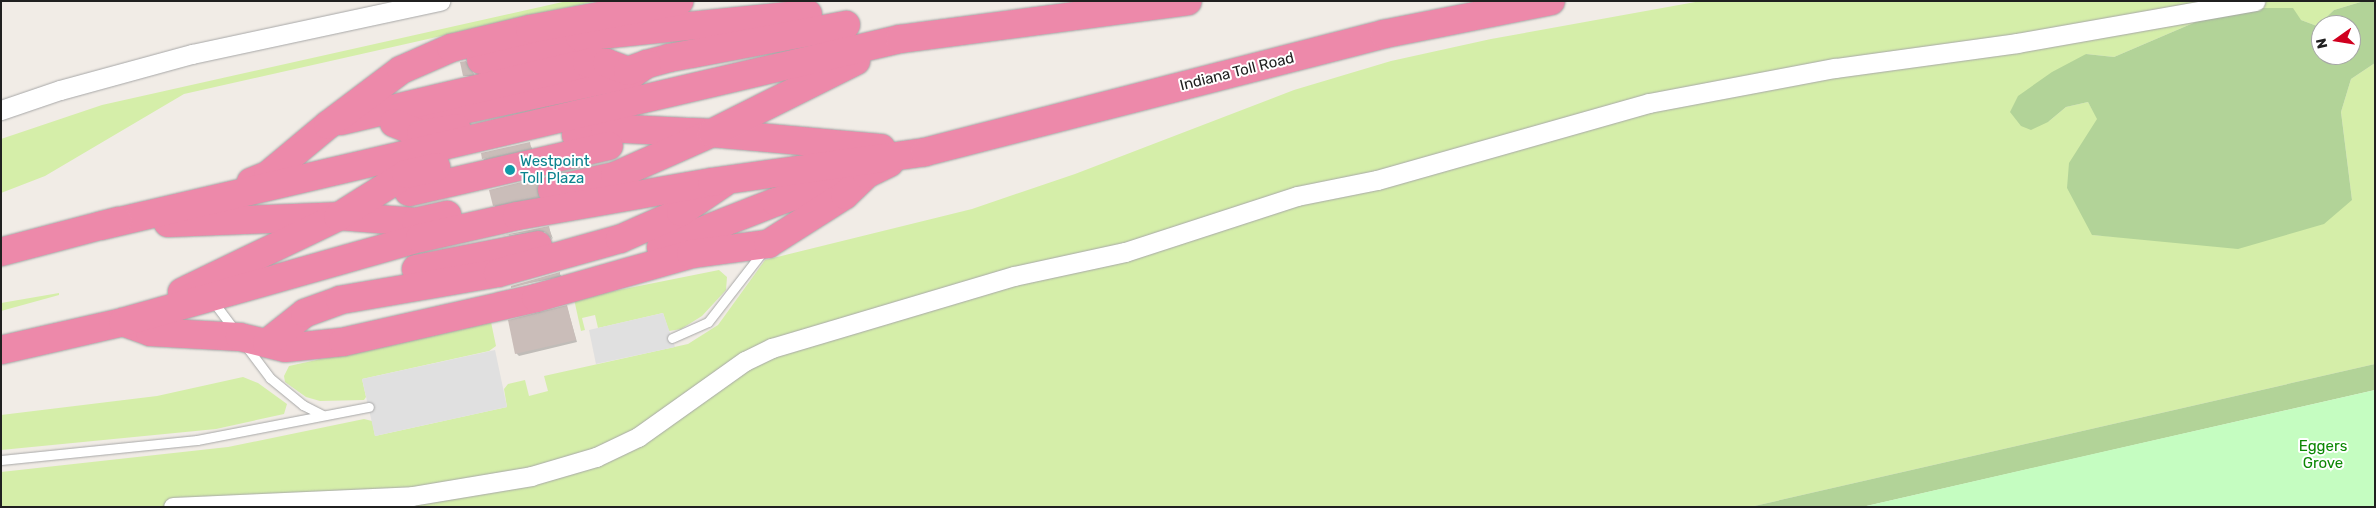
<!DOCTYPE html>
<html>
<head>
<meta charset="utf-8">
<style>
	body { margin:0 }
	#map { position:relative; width:2376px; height:508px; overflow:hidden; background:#f1ece6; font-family:Rubik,sans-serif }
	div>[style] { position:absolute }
	.grass>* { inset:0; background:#d5eea9 }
	.forest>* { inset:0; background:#b2d398 }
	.park>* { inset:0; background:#c5fdc1 }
	.parking>* { inset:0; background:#e0e0e0 }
	.shadow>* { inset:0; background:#0003 }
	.building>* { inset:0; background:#cabdb9 }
	.roads { filter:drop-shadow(0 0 1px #a7a7a7) drop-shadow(0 0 1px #a7a7a7) }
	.lane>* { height:9px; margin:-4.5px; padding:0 4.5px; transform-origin:4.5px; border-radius:4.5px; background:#fff }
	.street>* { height:19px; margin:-9.5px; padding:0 9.5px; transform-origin:9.5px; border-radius:9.5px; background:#fff }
	.highway>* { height:28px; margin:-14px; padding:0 14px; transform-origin:14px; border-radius:14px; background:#ed89aa }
	.dots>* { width:14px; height:14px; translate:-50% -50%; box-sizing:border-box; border:2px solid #fff; border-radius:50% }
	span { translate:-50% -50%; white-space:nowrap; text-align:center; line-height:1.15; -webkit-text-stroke:4px #fff; paint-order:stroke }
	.street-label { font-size:15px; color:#202020 }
	.culture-label { font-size:15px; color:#0d838f }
	.left { translate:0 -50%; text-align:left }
	.park-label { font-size:15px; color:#0c8804 }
	.frame { position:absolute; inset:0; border:2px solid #202020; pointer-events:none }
	.north { position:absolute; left:2311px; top:15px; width:50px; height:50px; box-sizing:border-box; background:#fff; border:1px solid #a6a6a6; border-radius:50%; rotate:257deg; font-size:14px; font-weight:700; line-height:20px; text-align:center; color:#202020 }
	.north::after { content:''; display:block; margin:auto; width:18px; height:22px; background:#d0001f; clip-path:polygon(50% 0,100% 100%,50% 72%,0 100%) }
</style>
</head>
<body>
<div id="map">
	<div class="grass">
		<div style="clip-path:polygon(567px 1px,597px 1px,184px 94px,45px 176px,1px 193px,1px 139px,102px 105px)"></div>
		<div style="clip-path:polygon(1701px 1px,2364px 1px,2334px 10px,2317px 26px,2301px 20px,2205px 18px,2114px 57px,2086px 54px,2048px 122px,2066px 107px,2088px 102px,2098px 119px,2085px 141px,2092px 235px,2161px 240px,2352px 200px,2341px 112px,2351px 79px,2375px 63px,2375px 364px,1750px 507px,1px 507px,1px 472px,228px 447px,364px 419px,372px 421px,375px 436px,507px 407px,504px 389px,508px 384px,525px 380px,529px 396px,548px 391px,544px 376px,688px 344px,718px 325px,765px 260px,972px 209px,1075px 174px,1294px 90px,1391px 61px,1491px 39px)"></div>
		<div style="clip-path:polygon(719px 270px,727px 277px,726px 290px,702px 316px,681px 329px,669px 331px,663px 313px,598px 328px,595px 315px,582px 318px,585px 330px,581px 331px,574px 299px)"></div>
		<div style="clip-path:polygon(59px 293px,59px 295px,1px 311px,1px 303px)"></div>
		<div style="clip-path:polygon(491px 322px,496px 346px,489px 351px,362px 379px,366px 397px,364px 400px,320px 401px,306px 397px,285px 382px,284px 376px,289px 366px)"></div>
		<div style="clip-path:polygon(243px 377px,258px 383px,287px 404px,284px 414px,216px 429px,1px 450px,1px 415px,157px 396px)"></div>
	</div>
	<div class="forest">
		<div style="clip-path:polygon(evenodd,2364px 1px,2375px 1px,2375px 63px,2351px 79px,2341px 112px,2352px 200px,2324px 224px,2238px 249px,2092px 235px,2067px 188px,2069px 163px,2097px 119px,2088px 102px,2066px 107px,2048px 122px,2031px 130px,2021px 126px,2010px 112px,2018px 96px,2052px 72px,2086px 54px,2114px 57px,2205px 18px,2261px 8px,2293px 8px,2301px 20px,2317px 26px,2334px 10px,2364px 1px,2321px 25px,2351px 25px,2351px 55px,2321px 55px,2321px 25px)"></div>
		<div style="clip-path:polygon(2375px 364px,2375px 390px,1862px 507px,1750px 507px)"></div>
	</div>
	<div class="park">
		<div style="clip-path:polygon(2375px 390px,2375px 507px,1862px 507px,2102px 452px)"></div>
	</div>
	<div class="parking">
		<div style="clip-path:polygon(663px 313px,675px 347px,596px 364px,589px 330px)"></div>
		<div style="clip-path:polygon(495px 350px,507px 407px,375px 436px,362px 379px)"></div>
	</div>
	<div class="shadow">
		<div style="clip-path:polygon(468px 64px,475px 76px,464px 76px)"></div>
		<div style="clip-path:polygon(529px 143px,533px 150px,486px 161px,483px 159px)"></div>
		<div style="clip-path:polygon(538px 180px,540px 199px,496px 207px,494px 205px)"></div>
		<div style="clip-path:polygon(549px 228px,553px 239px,547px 232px,539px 232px,502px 237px)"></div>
		<div style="clip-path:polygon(559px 273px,562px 277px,513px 286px)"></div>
		<div style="clip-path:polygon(567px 307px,577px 342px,519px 356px,516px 353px)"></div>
	</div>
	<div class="building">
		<div style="clip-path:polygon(466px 61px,474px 74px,463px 76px,460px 62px)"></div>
		<div style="clip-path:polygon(530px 142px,531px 148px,482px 159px,481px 153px)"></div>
		<div style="clip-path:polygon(538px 178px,538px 196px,493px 206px,489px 190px)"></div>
		<div style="clip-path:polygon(549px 226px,552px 240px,543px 230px,500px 236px)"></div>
		<div style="clip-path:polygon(560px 272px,560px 275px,511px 288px,511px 286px)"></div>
		<div style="clip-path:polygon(567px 305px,576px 340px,515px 354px,508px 320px)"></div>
	</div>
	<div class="roads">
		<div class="lane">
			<div style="left:212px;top:300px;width:40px;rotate:53deg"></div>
			<div style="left:672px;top:338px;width:39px;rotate:-24deg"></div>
			<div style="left:708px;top:322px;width:90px;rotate:-52.2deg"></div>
			<div style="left:246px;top:346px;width:40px;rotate:53deg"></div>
			<div style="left:270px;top:378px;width:43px;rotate:39.3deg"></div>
			<div style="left:303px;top:405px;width:22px;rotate:27deg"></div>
			<div style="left:1px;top:460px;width:197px;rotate:-5.8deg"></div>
			<div style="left:197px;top:440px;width:175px;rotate:-10.9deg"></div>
		</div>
		<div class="street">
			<div style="left:1px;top:110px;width:62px;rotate:-18.7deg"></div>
			<div style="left:60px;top:90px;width:137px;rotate:-15.3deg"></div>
			<div style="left:192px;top:54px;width:254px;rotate:-12.1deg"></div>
			<div style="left:173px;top:507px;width:239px;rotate:-2.6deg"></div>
			<div style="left:412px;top:496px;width:121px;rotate:-9.5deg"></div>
			<div style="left:531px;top:476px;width:68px;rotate:-16.3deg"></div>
			<div style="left:596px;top:457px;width:47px;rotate:-25.5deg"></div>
			<div style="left:638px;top:437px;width:131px;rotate:-35.4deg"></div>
			<div style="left:745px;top:361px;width:30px;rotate:-26deg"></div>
			<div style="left:772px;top:348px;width:252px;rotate:-16.6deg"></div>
			<div style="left:1014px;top:276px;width:114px;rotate:-12.2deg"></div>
			<div style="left:1125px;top:252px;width:181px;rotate:-18deg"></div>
			<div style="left:1297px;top:196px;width:82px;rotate:-11.3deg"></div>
			<div style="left:1377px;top:180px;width:283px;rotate:-15.8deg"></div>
			<div style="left:1649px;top:103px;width:189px;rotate:-10.7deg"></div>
			<div style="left:1835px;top:68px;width:184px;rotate:-7.8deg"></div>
			<div style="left:2017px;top:43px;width:242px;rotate:-10deg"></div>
		</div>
		<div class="highway">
			<div style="left:481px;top:60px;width:102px;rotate:-13.1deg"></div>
			<div style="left:580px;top:37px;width:229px;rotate:-5.8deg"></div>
			<div style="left:632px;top:74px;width:18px;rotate:-34deg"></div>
			<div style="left:647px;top:64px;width:23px;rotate:-15deg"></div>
			<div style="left:669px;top:58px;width:180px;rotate:-10.6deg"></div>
			<div style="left:425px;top:118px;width:212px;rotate:-12deg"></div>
			<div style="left:341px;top:121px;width:253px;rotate:-13.3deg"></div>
			<div style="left:587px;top:63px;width:20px"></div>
			<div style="left:607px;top:63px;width:22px;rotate:21deg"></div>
			<div style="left:628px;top:71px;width:20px;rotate:-20deg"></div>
			<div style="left:394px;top:123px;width:29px;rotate:22deg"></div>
			<div style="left:421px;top:134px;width:36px;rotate:-9deg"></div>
			<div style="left:576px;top:135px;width:30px;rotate:-14deg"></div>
			<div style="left:605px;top:128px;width:107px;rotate:2.7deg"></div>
			<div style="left:712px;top:133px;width:170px;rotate:5.1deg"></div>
			<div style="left:251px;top:182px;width:18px;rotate:-22deg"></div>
			<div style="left:268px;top:175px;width:78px;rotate:-39.8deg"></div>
			<div style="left:328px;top:125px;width:91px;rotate:-37deg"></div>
			<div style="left:401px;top:70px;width:55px;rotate:-23.7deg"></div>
			<div style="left:451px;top:48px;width:81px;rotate:-13.5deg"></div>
			<div style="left:530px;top:29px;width:152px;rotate:-10.6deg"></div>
			<div style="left:552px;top:190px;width:65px;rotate:-12.5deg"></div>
			<div style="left:615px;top:176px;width:106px;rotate:-23.9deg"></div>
			<div style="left:712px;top:133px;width:161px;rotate:-26.6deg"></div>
			<div style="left:409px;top:192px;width:205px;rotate:-13deg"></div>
			<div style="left:168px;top:223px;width:171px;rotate:-2.3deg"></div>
			<div style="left:339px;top:216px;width:77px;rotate:4.5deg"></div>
			<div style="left:416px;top:222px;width:32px;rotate:-13deg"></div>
			<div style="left:100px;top:226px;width:822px;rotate:-13.16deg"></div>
			<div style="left:900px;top:39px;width:290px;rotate:-7.5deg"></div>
			<div style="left:661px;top:247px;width:123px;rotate:-21.4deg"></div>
			<div style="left:776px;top:202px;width:83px;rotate:-18.9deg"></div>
			<div style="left:1px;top:252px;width:121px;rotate:-14.8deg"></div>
			<div style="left:416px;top:269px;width:124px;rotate:-11.1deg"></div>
			<div style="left:182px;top:292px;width:173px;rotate:-25.7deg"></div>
			<div style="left:338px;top:217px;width:80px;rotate:-32.3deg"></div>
			<div style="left:406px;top:174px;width:31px;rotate:-13deg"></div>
			<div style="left:123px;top:322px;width:29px;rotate:20deg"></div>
			<div style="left:150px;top:332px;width:90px;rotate:3.2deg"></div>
			<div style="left:240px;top:337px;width:46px;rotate:13.7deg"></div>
			<div style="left:285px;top:348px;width:58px;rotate:-5.9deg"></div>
			<div style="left:343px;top:342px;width:198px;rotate:-12.8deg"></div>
			<div style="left:536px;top:298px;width:161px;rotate:-15.8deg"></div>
			<div style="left:691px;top:254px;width:78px;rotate:-7.4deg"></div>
			<div style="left:768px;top:244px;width:91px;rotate:-32.5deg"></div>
			<div style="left:845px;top:195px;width:30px;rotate:-44deg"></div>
			<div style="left:867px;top:174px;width:25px;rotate:-26deg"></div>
			<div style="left:267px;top:343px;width:48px;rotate:-38.3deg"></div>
			<div style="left:305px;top:313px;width:37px;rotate:-20deg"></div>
			<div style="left:340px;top:300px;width:160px;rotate:-9.7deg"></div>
			<div style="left:498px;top:273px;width:127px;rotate:-15.6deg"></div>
			<div style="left:620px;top:239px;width:67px;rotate:-23.9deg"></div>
			<div style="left:681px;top:212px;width:53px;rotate:-34.3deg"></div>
			<div style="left:1px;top:350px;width:125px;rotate:-12.9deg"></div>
			<div style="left:123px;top:322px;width:309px;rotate:-15.8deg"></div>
			<div style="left:420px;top:238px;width:99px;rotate:-12.8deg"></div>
			<div style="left:517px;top:216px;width:198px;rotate:-9.9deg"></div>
			<div style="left:712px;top:182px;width:215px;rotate:-8deg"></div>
			<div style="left:925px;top:152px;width:474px;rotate:-14.4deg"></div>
			<div style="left:1384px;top:34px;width:170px;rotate:-11.2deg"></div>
		</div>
	</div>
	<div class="dots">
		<div style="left:510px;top:170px;background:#0f9aa8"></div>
	</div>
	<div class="street-label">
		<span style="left:1237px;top:72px;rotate:-14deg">Indiana Toll Road</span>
	</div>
	<div class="culture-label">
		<span class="left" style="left:520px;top:170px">Westpoint<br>Toll Plaza</span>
	</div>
	<div class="park-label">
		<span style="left:2323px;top:455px">Eggers<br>Grove</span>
	</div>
	<div class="frame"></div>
	<div class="north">N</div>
</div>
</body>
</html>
